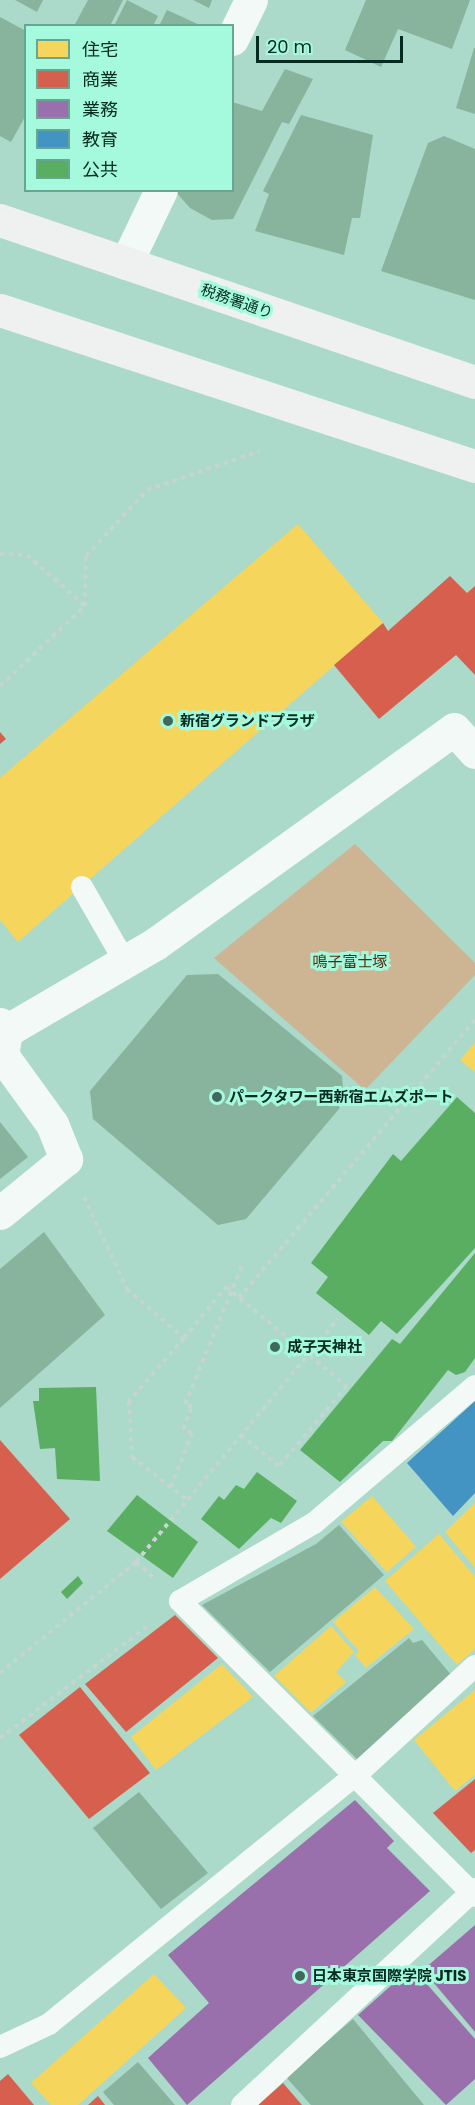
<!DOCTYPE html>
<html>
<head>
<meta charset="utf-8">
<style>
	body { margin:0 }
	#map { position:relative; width:475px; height:2105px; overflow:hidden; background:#abd9ca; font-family:Poppins,"Noto Sans JP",sans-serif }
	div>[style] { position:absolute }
	.green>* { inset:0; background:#cdb593 }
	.homes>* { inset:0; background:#f6d55c }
	.shops>* { inset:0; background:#d6604d }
	.offices>* { inset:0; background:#9970ab }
	.schools>* { inset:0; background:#4393c3 }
	.public>* { inset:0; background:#5aae61 }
	.building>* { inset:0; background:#88b39d }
	.path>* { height:4px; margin-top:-2px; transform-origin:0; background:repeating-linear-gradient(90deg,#c5d5d0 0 4.5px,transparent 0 9px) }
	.lane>* { height:22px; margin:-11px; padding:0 11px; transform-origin:11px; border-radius:11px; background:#f2f9f7 }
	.street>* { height:33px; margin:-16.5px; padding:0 16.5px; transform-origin:16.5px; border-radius:16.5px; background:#f2f9f7 }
	.primary>* { height:33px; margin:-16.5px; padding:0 16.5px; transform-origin:16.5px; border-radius:16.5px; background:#eef1f0 }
	.dots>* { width:16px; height:16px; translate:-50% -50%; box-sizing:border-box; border:3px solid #a5f9dd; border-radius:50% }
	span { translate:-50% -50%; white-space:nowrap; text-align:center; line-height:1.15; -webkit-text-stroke:6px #a5f9dd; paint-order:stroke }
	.street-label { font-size:15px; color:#062b21 }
	.poi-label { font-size:15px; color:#062b21; font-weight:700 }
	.left { translate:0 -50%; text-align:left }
	.park-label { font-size:15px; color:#552b0f }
	.legend { position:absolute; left:24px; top:24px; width:210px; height:168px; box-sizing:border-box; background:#a5f9dd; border:2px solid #65a792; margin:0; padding:8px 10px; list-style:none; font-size:18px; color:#062b21 }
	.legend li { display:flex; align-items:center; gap:12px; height:30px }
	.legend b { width:30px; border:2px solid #65a792 }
	.scale { position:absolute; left:256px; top:36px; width:147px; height:27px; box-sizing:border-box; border:3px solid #062b21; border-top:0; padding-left:8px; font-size:18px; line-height:21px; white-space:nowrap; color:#062b21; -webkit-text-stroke:4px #a5f9dd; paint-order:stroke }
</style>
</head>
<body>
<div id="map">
	<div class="green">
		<div style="clip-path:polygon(355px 844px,475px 963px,475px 975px,365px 1090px,214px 958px)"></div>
	</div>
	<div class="homes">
		<div style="clip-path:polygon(298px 524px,383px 623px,18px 942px,0 920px,0 778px)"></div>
		<div style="clip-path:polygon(475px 1042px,475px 1072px,460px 1060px)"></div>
		<div style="clip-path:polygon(372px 1496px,416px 1547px,387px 1572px,341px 1522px)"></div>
		<div style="clip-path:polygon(475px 1503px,475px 1568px,445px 1532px)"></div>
		<div style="clip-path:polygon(439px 1534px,475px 1577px,475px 1649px,457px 1665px,385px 1581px)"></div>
		<div style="clip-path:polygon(375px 1587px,414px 1629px,366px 1668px,355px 1655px,359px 1651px,333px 1622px)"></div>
		<div style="clip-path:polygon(331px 1626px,354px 1652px,336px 1672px,346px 1682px,311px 1713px,274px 1676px)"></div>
		<div style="clip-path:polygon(222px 1664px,253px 1697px,156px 1770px,131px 1737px)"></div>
		<div style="clip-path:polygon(475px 1690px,475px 1775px,455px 1791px,414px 1740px)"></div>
		<div style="clip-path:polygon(154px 1974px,186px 2008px,78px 2105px,51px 2105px,31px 2083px)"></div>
	</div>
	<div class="shops">
		<div style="clip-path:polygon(450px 576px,467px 593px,475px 586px,475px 675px,456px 655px,379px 719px,334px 665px,383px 623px,388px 631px)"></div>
		<div style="clip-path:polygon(0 732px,6px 739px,0 744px)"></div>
		<div style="clip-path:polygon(0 1440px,70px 1519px,0 1579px)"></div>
		<div style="clip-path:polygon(175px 1615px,218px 1658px,126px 1732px,85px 1684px)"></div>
		<div style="clip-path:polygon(80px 1687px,150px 1773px,89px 1819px,19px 1735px)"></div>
		<div style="clip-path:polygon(475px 1779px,475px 1850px,471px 1853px,433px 1813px)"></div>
		<div style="clip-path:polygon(8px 2074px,34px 2105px,0 2105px,0 2081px)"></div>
		<div style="clip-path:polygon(283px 2083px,302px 2105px,258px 2105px)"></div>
		<div style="clip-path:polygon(98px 2096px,105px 2105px,88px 2105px)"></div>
	</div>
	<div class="offices">
		<div style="clip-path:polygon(355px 1800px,394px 1841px,387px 1848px,430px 1891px,187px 2105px,148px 2058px,209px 2003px,168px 1955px)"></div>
		<div style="clip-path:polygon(475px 1925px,475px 2032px,423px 1970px)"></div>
		<div style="clip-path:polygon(412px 1967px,475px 2039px,475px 2079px,446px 2105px,358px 2015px)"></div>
	</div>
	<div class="schools">
		<div style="clip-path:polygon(475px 1401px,475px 1493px,453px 1516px,407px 1463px)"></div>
	</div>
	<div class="public">
		<div style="clip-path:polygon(457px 1097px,475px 1113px,475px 1248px,397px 1334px,381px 1321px,369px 1335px,316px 1293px,328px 1277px,311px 1263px,393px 1154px,401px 1161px)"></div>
		<div style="clip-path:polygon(475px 1253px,475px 1358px,465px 1372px,456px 1375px,448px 1370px,392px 1441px,383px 1441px,340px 1482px,300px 1450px,392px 1339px,400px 1344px)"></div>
		<div style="clip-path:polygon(96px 1387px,100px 1481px,57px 1479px,55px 1448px,40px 1449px,33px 1401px,39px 1401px,39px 1388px)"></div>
		<div style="clip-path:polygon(257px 1472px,297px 1501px,281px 1523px,271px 1518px,239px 1549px,201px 1519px,219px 1496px,224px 1500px,236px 1485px,244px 1489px)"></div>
		<div style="clip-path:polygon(137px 1495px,198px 1542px,173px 1578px,107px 1531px)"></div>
		<div style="clip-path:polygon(78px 1576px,83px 1583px,67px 1599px,61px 1592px)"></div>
	</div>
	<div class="building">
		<div style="clip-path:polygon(15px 0,43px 0,37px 12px)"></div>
		<div style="clip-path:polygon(88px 0,123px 0,110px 26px,74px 26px)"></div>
		<div style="clip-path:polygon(127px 0,158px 16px,153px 26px,114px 26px)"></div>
		<div style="clip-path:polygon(193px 0,212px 0,209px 8px)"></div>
		<div style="clip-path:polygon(366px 0,470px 0,452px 49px,398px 29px,381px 67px,345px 50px)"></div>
		<div style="clip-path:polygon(167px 10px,202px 26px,159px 26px)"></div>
		<div style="clip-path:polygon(0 17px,26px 31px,26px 115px,11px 142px,0 136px)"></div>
		<div style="clip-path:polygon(474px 48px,475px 48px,475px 114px,456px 108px)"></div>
		<div style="clip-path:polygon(285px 69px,313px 79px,289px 124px,282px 122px,233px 219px,212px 220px,190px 208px,174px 190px,232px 190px,232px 102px,262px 111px)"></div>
		<div style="clip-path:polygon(301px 115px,373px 135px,360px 218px,352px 218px,344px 255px,255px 231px,269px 194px,263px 191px)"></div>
		<div style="clip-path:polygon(444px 136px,475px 149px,475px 300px,381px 271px,428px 143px)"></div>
		<div style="clip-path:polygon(218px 974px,342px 1076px,344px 1103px,246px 1219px,218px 1225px,93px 1119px,90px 1091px,187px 975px)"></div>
		<div style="clip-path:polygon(0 1122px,28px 1157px,0 1179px)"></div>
		<div style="clip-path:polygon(44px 1232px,105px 1315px,0 1408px,0 1269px)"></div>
		<div style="clip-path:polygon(339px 1525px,384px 1575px,270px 1672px,202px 1605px,316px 1544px)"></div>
		<div style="clip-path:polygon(409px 1638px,413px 1643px,422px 1640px,452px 1676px,357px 1759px,313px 1716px)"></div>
		<div style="clip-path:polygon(139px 1792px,208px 1873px,161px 1909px,93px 1828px)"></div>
		<div style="clip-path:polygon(353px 2019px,424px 2105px,311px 2105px,286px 2077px)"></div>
		<div style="clip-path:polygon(138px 2062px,175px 2105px,114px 2105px,103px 2092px)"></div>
	</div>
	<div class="path">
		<div style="left:0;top:554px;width:27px;rotate:2deg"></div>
		<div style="left:27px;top:555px;width:77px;rotate:41.3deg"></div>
		<div style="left:0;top:686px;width:117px;rotate:-43.3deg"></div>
		<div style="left:85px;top:606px;width:50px;rotate:-88.9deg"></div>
		<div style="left:86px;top:556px;width:90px;rotate:-47.3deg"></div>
		<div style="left:147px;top:490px;width:119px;rotate:-19.2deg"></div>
		<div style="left:84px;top:1197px;width:102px;rotate:64.9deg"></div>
		<div style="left:127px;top:1289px;width:75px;rotate:40.7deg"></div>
		<div style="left:184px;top:1338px;width:84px;rotate:131.1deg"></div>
		<div style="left:129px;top:1401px;width:56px;rotate:86.9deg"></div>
		<div style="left:132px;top:1457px;width:68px;rotate:37.9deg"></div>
		<div style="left:239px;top:1298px;width:365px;rotate:-49.7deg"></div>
		<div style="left:184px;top:1338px;width:66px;rotate:-50.5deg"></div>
		<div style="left:226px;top:1287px;width:156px;rotate:39.3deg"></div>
		<div style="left:347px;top:1386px;width:105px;rotate:130.4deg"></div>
		<div style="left:279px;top:1466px;width:48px;rotate:-141deg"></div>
		<div style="left:171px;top:1487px;width:58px;rotate:-68.7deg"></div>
		<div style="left:192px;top:1433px;width:10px;rotate:-156deg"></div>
		<div style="left:183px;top:1429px;width:24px;rotate:-68deg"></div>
		<div style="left:192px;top:1407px;width:8px;rotate:-157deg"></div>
		<div style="left:185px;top:1404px;width:152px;rotate:-67.6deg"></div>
		<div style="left:136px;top:1562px;width:24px;rotate:42deg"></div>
		<div style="left:0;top:1673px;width:176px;rotate:-39.2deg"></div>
		<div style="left:136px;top:1562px;width:316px;rotate:-50.3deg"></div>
		<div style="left:0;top:1738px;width:188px;rotate:-37.2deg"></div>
	</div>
	<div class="lane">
		<div style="left:82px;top:887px;width:86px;rotate:60.2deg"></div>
		<div style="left:475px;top:1386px;width:211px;rotate:139.6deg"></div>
		<div style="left:314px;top:1523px;width:155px;rotate:149.8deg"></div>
		<div style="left:180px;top:1601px;width:417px;rotate:45deg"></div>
		<div style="left:0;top:2047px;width:54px;rotate:-25.1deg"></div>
		<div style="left:49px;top:2024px;width:397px;rotate:-39.1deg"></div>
		<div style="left:357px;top:1774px;width:160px;rotate:-42.5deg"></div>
		<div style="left:242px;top:2105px;width:318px;rotate:-42.8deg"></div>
	</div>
	<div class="street">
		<div style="left:232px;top:39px;width:43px;rotate:-64deg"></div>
		<div style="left:126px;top:263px;width:81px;rotate:-64.4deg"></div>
		<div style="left:0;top:1024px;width:9px;rotate:49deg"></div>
		<div style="left:6px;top:1031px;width:24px;rotate:99deg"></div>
		<div style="left:2px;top:1055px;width:85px;rotate:54.1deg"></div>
		<div style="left:52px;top:1124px;width:38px;rotate:68deg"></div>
		<div style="left:66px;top:1159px;width:85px;rotate:140.7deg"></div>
		<div style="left:6px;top:1031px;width:173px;rotate:-30.3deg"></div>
		<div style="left:155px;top:944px;width:368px;rotate:-35.7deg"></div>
		<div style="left:454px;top:729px;width:31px;rotate:48deg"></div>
	</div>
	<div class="primary">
		<div style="left:0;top:220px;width:502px;rotate:18.83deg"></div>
		<div style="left:0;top:310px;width:500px;rotate:18.2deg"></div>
	</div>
	<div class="dots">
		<div style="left:168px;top:721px;background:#40685c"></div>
		<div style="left:217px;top:1097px;background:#40685c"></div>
		<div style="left:275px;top:1347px;background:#40685c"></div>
		<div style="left:300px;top:1976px;background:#40685c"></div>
	</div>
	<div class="street-label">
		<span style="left:237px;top:301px;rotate:19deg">税務署通り</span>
	</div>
	<div class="poi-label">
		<span class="left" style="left:180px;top:721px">新宿グランドプラザ</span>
		<span class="left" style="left:229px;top:1097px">パークタワー西新宿エムズポート</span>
		<span class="left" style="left:287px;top:1347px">成子天神社</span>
		<span class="left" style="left:312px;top:1976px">日本東京国際学院 JTIS</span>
	</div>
	<div class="park-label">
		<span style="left:350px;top:962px">鳴子富士塚</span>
	</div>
	<ul class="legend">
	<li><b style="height:16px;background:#f6d55c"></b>住宅</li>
	<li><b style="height:16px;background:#d6604d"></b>商業</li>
	<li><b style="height:16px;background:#9970ab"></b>業務</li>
	<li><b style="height:16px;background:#4393c3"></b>教育</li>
	<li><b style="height:16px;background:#5aae61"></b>公共</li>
	</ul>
	<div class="scale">20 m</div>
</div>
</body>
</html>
